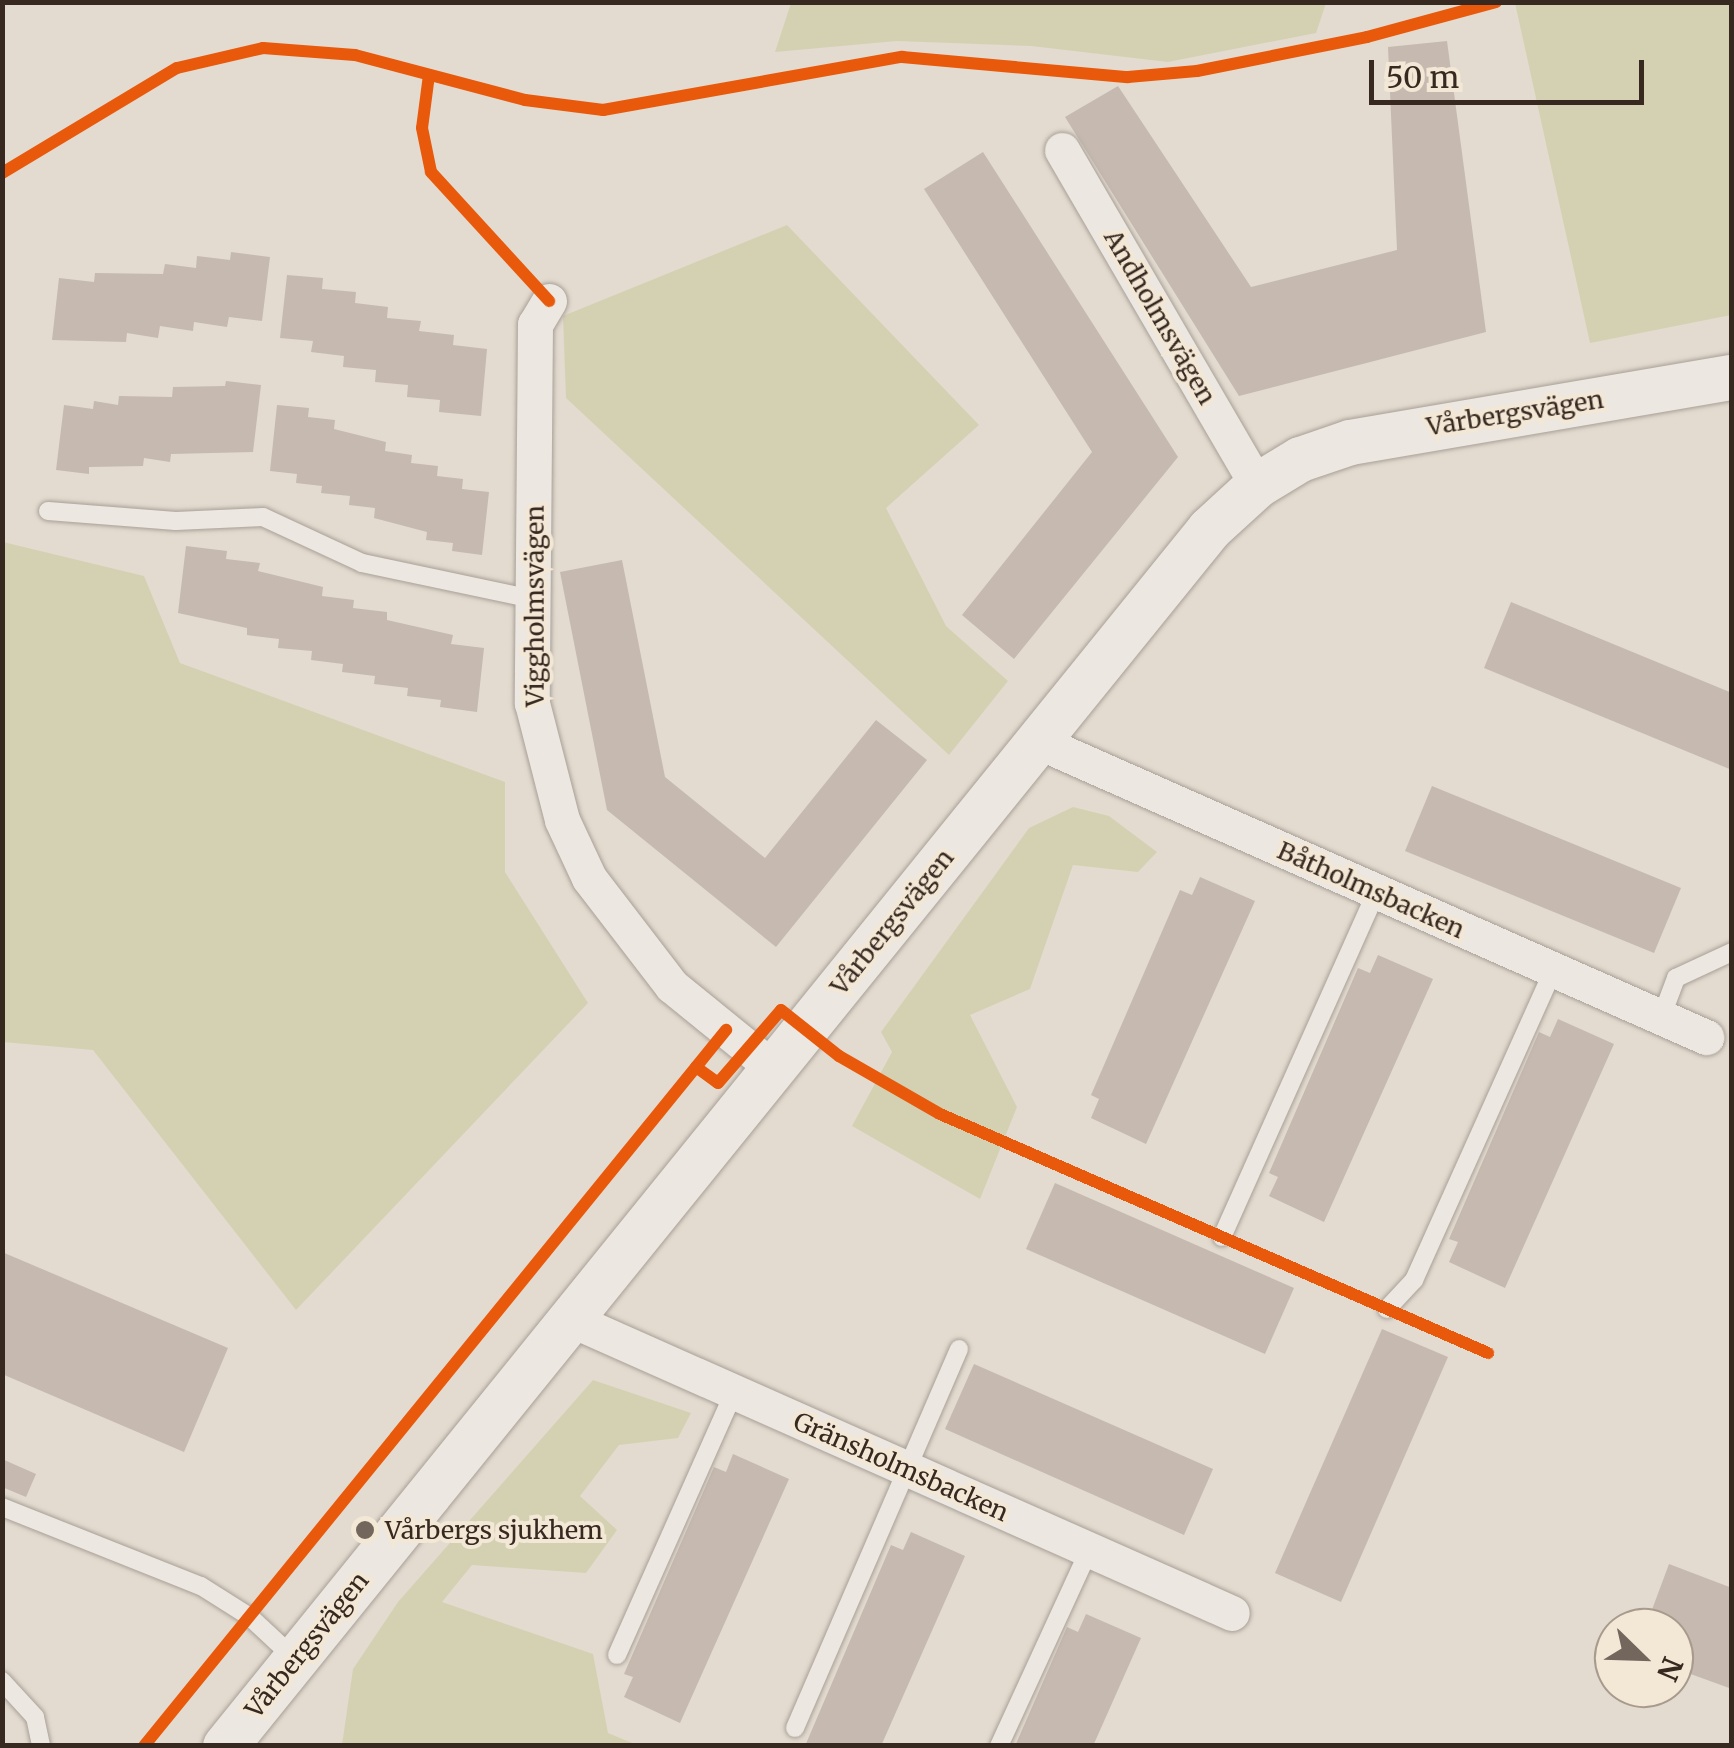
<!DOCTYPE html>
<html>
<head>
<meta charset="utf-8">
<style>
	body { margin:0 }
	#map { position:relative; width:1734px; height:1748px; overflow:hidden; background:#e3dbcf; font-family:Merriweather,serif }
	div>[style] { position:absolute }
	.green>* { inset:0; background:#d4d1b3 }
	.building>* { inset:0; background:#c6b9b0 }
	.roads { filter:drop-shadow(0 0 2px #a8a098) drop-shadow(0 0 2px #a8a098) }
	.service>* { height:18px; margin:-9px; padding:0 9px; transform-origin:9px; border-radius:9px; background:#ece7e0 }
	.minor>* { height:35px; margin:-17.5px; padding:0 17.5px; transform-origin:17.5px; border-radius:17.5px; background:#ece7e0 }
	.tertiary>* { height:45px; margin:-22.5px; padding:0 22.5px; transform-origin:22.5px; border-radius:22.5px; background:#ece7e0 }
	.cycleway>* { height:12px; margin:-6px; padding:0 6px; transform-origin:6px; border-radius:6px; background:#e8590c }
	.dots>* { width:28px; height:28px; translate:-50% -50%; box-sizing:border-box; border:5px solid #f3e7d6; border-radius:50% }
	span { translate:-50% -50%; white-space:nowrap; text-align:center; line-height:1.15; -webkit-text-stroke:8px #f3e7d6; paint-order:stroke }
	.street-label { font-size:25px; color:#372920 }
	.poi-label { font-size:25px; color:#372920 }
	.left { translate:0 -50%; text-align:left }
	.frame { position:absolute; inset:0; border:5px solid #372920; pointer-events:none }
	.north { position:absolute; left:1594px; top:1608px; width:100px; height:100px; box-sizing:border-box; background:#f3e7d6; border:2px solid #a89b8d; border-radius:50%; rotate:113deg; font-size:28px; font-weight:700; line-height:40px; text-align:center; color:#372920 }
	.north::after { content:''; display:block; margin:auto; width:35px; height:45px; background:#73675d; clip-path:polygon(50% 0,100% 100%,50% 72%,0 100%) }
	.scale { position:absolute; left:1369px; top:60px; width:275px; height:45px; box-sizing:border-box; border:5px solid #372920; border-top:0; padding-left:12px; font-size:30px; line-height:35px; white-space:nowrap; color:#372920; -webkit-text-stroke:8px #f3e7d6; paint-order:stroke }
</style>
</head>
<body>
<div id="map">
	<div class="green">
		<div style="clip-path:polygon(791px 3px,1731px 3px,1731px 315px,1590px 343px,1515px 3px,1326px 3px,1316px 33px,1168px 62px,1031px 46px,897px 41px,775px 52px)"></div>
		<div style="clip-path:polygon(787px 225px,979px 425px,886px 508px,946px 626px,1008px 681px,949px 755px,566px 398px,563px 316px)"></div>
		<div style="clip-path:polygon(3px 542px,144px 576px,180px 663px,505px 782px,505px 872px,588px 1003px,296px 1310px,93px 1050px,3px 1042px)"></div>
		<div style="clip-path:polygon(1073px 807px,1109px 816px,1157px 852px,1138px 872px,1073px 865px,1030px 989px,970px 1015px,1017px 1107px,980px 1199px,852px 1126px,892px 1052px,881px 1032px,1029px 828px)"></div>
		<div style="clip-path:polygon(593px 1380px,691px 1413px,678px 1438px,619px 1445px,580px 1496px,617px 1530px,586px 1573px,472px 1565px,442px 1602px,593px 1654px,608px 1733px,637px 1745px,342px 1745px,353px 1669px,398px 1602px)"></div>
	</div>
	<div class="building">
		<div style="clip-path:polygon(1447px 41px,1486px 332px,1239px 396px,1065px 117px,1118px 86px,1251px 287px,1397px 250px,1388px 47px)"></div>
		<div style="clip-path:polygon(983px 152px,1178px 457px,1014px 659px,962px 615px,1092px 452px,924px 189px)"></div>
		<div style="clip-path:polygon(231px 252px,270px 257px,262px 321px,229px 317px,227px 327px,194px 322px,193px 331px,160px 326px,158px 338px,127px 333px,126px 342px,52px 340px,59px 278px,94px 282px,95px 273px,163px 274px,165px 264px,196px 268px,197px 256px,230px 260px)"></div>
		<div style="clip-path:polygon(287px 275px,323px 278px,322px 289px,356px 292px,355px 303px,388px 307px,387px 318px,421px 321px,419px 331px,454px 335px,453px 345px,487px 349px,481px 416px,439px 412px,440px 400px,407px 397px,408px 385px,375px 382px,376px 370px,343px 367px,344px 356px,311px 352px,313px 341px,280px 338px)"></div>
		<div style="clip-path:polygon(226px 381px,261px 385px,253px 452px,171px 454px,170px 462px,144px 458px,143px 466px,89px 467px,89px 474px,56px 470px,64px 405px,93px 409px,94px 401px,118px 405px,119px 396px,172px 397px,173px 387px,225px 386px)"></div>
		<div style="clip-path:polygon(277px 405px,309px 408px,308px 417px,335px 420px,334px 429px,386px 442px,385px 451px,412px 455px,411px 463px,438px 466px,437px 476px,463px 479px,462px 489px,489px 492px,482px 555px,452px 551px,453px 543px,426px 540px,427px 532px,374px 518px,375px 508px,349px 505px,350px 496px,321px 493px,322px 486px,296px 483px,297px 474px,270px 471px)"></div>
		<div style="clip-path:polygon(186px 546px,227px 551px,226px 559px,260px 563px,258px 571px,323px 587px,322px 596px,354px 600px,353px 608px,387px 612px,387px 620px,453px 635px,451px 644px,484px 648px,477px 712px,440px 707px,441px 700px,407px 696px,408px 688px,374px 684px,375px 676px,342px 672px,343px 664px,311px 660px,312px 651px,278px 648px,279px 639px,247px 635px,247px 628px,178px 613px)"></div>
		<div style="clip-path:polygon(622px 560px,665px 777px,765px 858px,876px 720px,927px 760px,776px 947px,607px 810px,560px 572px)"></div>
		<div style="clip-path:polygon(1511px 602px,1732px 693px,1732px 770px,1484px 668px)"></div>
		<div style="clip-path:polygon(1432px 786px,1681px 888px,1654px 953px,1405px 851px)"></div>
		<div style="clip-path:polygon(1200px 877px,1255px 901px,1146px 1144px,1091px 1118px,1099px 1099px,1091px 1095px,1180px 890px,1192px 895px)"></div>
		<div style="clip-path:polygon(1378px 955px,1433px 979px,1324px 1222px,1269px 1196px,1278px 1177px,1269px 1173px,1358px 968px,1370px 973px)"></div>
		<div style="clip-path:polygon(1558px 1019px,1614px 1044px,1505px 1288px,1449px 1262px,1458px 1242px,1449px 1239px,1539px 1032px,1550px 1037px)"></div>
		<div style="clip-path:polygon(1055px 1183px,1294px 1288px,1265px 1354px,1026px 1249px)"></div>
		<div style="clip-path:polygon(2px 1252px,228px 1348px,184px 1452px,2px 1374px)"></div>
		<div style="clip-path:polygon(1382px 1329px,1448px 1357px,1341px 1602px,1275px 1573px)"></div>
		<div style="clip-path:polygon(974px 1364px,1213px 1469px,1184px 1535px,945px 1429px)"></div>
		<div style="clip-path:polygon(733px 1454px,789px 1479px,680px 1723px,624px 1697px,633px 1677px,624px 1674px,714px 1467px,726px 1472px)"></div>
		<div style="clip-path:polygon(2px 1459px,36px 1474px,26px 1497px,2px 1487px)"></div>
		<div style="clip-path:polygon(911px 1532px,965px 1556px,881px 1746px,805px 1746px,891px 1545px,903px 1550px)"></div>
		<div style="clip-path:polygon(1669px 1564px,1732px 1588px,1732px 1689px,1674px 1668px,1683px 1627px,1650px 1615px)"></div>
		<div style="clip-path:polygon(1086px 1614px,1141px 1638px,1093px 1746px,1015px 1746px,1067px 1627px,1078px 1632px)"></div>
	</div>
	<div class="roads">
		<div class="service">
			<div style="left:48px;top:511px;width:128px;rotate:4.5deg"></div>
			<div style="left:176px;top:521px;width:87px;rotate:-2.6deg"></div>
			<div style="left:263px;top:517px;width:109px;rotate:24.9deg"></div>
			<div style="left:362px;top:563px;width:175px;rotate:11.9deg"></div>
			<div style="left:1661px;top:1018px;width:43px;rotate:-69.4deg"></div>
			<div style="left:1676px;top:978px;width:62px;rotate:-24.9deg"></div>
			<div style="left:1222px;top:1237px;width:378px;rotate:-65.9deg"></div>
			<div style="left:1387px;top:1309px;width:40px;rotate:-47deg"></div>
			<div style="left:1414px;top:1280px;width:339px;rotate:-65.8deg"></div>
			<div style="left:2px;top:1507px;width:214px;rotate:21.7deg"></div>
			<div style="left:201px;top:1586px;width:58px;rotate:32.3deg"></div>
			<div style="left:250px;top:1617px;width:62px;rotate:43deg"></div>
			<div style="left:617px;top:1655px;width:288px;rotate:-66deg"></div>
			<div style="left:2px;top:1681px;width:49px;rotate:47.5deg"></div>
			<div style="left:35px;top:1717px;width:30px;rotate:78deg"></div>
			<div style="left:795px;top:1728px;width:413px;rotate:-66.6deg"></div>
			<div style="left:999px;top:1746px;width:216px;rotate:-65.3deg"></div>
		</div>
		<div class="minor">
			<div style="left:1062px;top:150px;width:388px;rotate:59.8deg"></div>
			<div style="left:549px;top:301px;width:27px;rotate:121deg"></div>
			<div style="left:535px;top:324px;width:379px;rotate:90.5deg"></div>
			<div style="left:532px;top:703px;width:121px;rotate:75.6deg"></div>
			<div style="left:562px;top:820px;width:64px;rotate:65deg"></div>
			<div style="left:589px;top:878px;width:136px;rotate:52.5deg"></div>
			<div style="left:672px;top:986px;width:132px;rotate:39.1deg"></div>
			<div style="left:1037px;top:741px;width:732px;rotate:23.87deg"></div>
			<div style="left:570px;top:1319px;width:724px;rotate:23.95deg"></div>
		</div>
		<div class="tertiary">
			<div style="left:225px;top:1746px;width:1565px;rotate:-51.04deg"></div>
			<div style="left:1209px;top:529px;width:65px;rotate:-42.5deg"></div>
			<div style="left:1257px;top:485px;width:50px;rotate:-31.2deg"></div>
			<div style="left:1300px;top:459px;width:53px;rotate:-18.8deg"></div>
			<div style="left:1350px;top:442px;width:387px;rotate:-9.7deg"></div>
		</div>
	</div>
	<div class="cycleway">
		<div style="left:429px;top:75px;width:53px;rotate:97.5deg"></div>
		<div style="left:422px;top:128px;width:45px;rotate:78.4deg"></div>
		<div style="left:431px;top:172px;width:175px;rotate:47.5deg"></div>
		<div style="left:2px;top:173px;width:204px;rotate:-31deg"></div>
		<div style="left:177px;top:68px;width:88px;rotate:-13.1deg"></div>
		<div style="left:263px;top:48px;width:92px;rotate:4.4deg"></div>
		<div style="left:355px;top:55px;width:176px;rotate:14.8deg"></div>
		<div style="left:525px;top:100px;width:79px;rotate:7.3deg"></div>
		<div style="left:603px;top:110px;width:304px;rotate:-10.1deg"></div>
		<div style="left:902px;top:57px;width:227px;rotate:5.1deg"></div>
		<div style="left:1128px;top:77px;width:69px;rotate:-5deg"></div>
		<div style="left:1197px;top:71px;width:173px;rotate:-11.3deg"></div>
		<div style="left:1367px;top:37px;width:134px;rotate:-15.2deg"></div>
		<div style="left:696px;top:1067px;width:27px;rotate:36deg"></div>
		<div style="left:718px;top:1083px;width:96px;rotate:-49.2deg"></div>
		<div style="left:781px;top:1010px;width:74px;rotate:38.4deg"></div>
		<div style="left:839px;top:1056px;width:116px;rotate:29.9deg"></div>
		<div style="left:940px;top:1114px;width:598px;rotate:23.56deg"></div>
		<div style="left:144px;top:1746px;width:923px;rotate:-50.89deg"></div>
	</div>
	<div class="dots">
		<div style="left:365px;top:1530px;background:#73675d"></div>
	</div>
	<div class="street-label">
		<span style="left:1160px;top:317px;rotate:60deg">Andholmsvägen</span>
		<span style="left:1515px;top:413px;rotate:-9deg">Vårbergsvägen</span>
		<span style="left:535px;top:606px;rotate:-90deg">Viggholmsvägen</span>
		<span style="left:1371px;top:890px;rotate:24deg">Båtholmsbacken</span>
		<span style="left:892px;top:922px;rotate:-51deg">Vårbergsvägen</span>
		<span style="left:901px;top:1467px;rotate:24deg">Gränsholmsbacken</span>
		<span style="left:307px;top:1645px;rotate:-51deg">Vårbergsvägen</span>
	</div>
	<div class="poi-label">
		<span class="left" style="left:385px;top:1530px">Vårbergs sjukhem</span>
	</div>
	<div class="frame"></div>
	<div class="north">N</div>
	<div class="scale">50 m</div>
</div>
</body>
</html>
